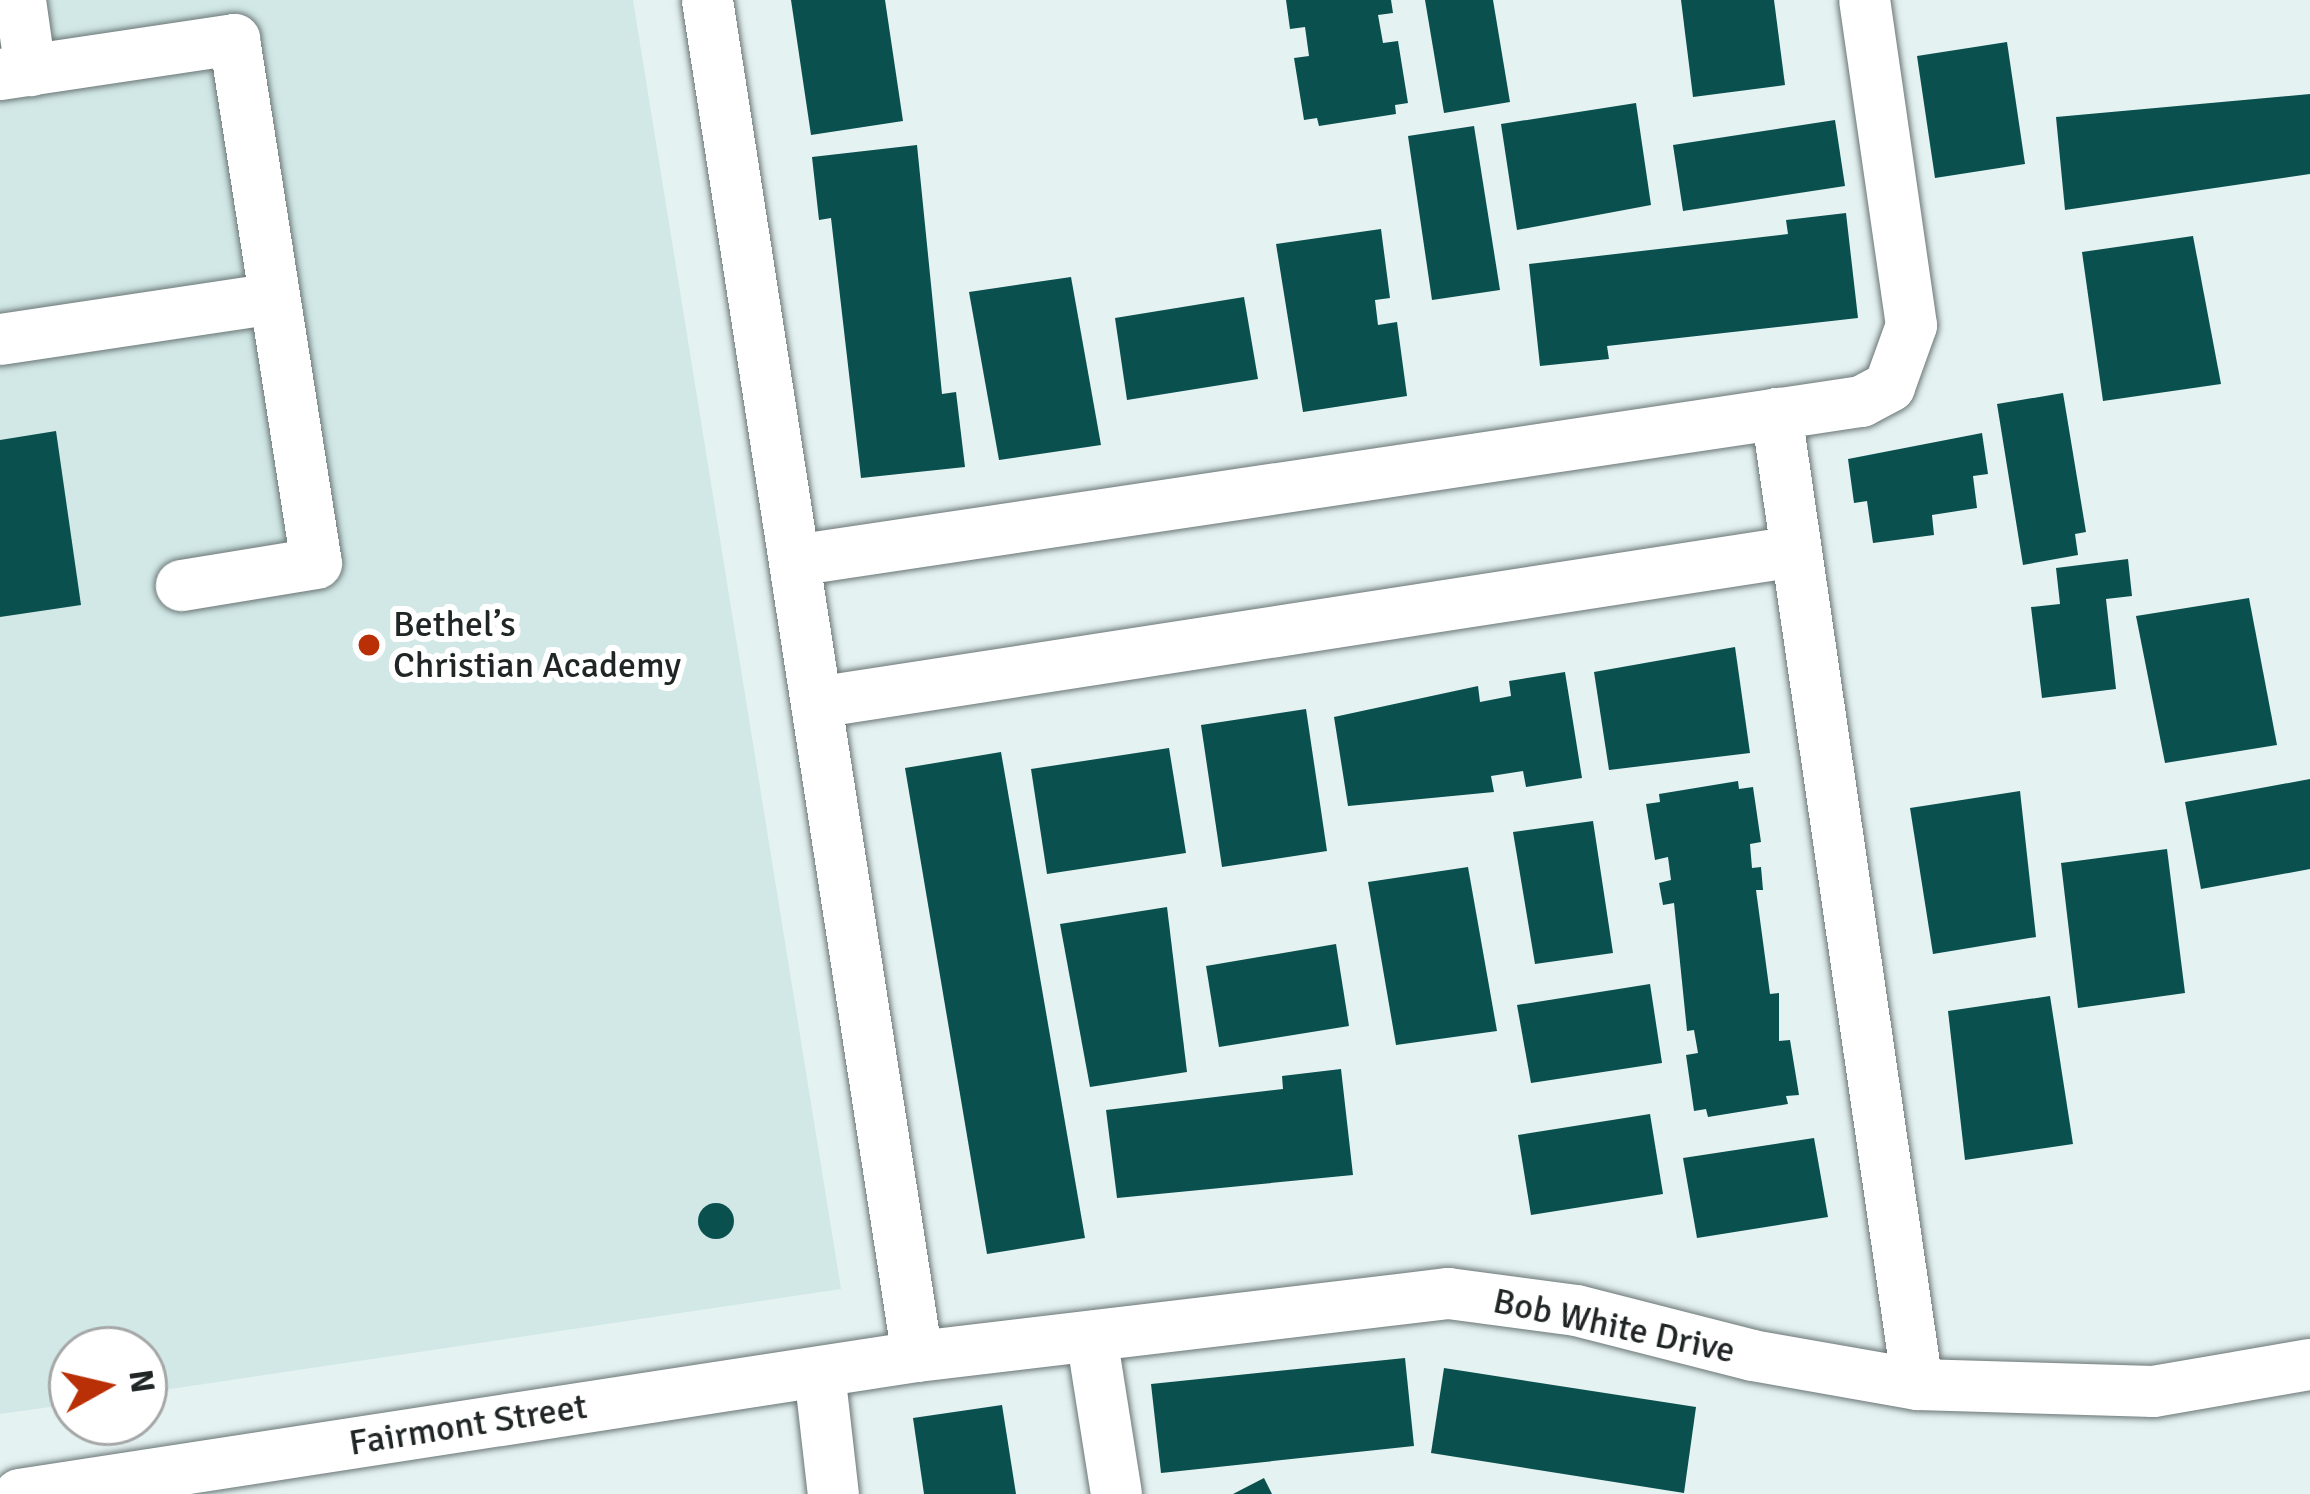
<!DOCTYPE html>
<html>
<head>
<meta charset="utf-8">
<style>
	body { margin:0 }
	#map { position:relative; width:2310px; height:1494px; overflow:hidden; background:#e5f2f2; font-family:Signika,sans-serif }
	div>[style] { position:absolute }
	.built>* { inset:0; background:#d1e8e7 }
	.building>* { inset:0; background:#09504f }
	.round { border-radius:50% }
	.roads { filter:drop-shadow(0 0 3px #6a7675) drop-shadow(0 0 3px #6a7675) }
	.minor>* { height:51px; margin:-25.5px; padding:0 25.5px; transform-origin:25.5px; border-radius:25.5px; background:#fff }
	.dots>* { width:33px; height:33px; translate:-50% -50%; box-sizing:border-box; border:6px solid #fff; border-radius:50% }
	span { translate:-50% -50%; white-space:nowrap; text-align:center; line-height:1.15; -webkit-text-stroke:12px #fff; paint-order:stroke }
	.poi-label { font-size:36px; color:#202525 }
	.left { translate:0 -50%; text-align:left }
	.street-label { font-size:36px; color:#202525 }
	.north { position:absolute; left:48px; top:1326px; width:120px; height:120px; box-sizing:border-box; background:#fff; border:3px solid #a6a8a8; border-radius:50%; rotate:82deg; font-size:33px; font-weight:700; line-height:48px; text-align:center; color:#202525 }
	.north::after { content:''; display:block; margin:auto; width:42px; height:54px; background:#ba3006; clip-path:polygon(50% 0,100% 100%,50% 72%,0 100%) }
</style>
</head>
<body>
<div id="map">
	<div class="built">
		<div style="clip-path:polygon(0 0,633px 0,841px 1289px,144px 1393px,144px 1350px,72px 1350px,72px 1404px,0 1414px)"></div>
	</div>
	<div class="building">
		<div style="clip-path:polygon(791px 0,885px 0,903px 121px,811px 135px)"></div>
		<div style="clip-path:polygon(1286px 0,1391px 0,1393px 13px,1378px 15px,1383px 43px,1398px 41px,1408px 103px,1395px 105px,1396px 114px,1319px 126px,1317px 118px,1304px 120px,1294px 58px,1309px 56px,1305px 27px,1290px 29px)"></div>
		<div style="clip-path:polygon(1425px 0,1493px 0,1510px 102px,1444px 113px)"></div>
		<div style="clip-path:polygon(1681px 0,1774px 0,1785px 85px,1693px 97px)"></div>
		<div style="clip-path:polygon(2007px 42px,2025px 164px,1935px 178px,1917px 56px)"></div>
		<div style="clip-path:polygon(2310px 94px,2310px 174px,2065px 210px,2056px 117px)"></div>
		<div style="clip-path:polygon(1636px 103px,1651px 205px,1517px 230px,1501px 124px)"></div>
		<div style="clip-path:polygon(1835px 120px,1845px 186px,1683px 211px,1673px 145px)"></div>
		<div style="clip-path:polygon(1474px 126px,1500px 290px,1432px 300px,1408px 136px)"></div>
		<div style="clip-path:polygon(917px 145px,942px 394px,956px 392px,965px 467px,861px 478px,831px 218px,819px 220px,812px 157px)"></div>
		<div style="clip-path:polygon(1846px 213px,1858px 318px,1607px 346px,1609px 359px,1540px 366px,1529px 264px,1788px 234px,1786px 220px)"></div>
		<div style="clip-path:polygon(1381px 229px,1390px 298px,1375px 300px,1378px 325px,1397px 322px,1407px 396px,1303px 412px,1276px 244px)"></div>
		<div style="clip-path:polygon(2193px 236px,2221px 384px,2103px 401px,2082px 252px)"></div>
		<div style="clip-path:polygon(1071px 277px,1101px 445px,999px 460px,969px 292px)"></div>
		<div style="clip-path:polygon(1244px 297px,1258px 379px,1127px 400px,1115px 318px)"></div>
		<div style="clip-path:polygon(2063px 393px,2086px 532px,2075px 534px,2078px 555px,2023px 565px,1997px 404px)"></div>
		<div style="clip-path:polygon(56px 431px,81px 605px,0 617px,0 440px)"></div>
		<div style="clip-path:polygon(1982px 433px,1988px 474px,1973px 476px,1977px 508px,1932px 515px,1934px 535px,1873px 543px,1867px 501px,1854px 503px,1848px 459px)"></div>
		<div style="clip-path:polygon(2128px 559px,2132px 596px,2106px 599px,2116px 689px,2042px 698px,2031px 607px,2060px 604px,2056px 568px)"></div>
		<div style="clip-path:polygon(2249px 598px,2277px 745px,2165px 763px,2136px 616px)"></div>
		<div style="clip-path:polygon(1735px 647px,1750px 753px,1609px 770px,1594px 672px)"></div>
		<div style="clip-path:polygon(1565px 672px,1582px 778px,1526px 787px,1523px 771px,1491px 776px,1494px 792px,1348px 806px,1334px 717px,1478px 686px,1480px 702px,1511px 696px,1509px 681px)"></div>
		<div style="clip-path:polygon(1306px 709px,1327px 851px,1222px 867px,1201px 725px)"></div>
		<div style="clip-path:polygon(1169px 748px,1186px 853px,1047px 874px,1031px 769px)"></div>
		<div style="clip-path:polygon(1001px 752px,1085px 1238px,987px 1254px,905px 768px)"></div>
		<div style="clip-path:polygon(2310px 779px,2310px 869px,2201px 889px,2185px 802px)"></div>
		<div style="clip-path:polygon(1738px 781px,1739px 789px,1753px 787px,1761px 842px,1750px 844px,1752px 868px,1761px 867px,1763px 890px,1756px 890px,1770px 994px,1779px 993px,1779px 1041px,1790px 1040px,1799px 1095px,1786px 1096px,1788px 1104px,1708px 1117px,1706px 1109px,1694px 1111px,1686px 1055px,1698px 1053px,1694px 1030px,1687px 1031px,1674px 903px,1663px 905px,1659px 883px,1671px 880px,1668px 857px,1655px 860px,1646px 804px,1660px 802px,1659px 794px)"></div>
		<div style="clip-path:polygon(2020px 791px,2036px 937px,1933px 954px,1910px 808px)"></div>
		<div style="clip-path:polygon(1593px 821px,1613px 953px,1535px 964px,1513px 832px)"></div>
		<div style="clip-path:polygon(2167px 849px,2185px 993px,2078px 1008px,2061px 863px)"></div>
		<div style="clip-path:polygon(1468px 867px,1497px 1031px,1396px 1045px,1368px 882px)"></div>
		<div style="clip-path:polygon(1167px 907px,1187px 1072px,1090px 1087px,1060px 924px)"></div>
		<div style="clip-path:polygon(1336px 944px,1349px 1026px,1219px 1047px,1206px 966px)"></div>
		<div style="clip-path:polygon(1650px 984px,1662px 1063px,1531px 1083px,1517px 1005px)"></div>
		<div style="clip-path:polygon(2050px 996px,2073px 1144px,1965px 1160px,1948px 1011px)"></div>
		<div style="clip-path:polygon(1341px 1069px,1353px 1175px,1117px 1198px,1106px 1110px,1283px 1089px,1282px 1076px)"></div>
		<div style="clip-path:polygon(1650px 1114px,1663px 1194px,1531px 1215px,1518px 1135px)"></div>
		<div style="clip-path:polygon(1814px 1138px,1828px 1217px,1697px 1238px,1683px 1158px)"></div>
		<div class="round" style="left:698px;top:1203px;width:36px;height:36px"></div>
		<div style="clip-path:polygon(1405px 1358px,1414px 1446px,1161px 1473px,1151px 1384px)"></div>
		<div style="clip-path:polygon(1444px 1368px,1696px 1407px,1684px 1493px,1431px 1453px)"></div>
		<div style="clip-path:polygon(1002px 1405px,1016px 1494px,924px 1494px,913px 1418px)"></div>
		<div style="clip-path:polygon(1264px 1478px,1272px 1494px,1233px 1494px)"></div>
	</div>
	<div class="roads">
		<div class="minor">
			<div style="left:20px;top:0;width:71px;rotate:81.9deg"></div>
			<div style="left:707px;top:0;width:1372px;rotate:81.2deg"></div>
			<div style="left:0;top:74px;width:237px;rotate:-8.5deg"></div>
			<div style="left:234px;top:39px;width:530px;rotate:81.11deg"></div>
			<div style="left:316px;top:563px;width:137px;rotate:170.7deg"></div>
			<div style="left:0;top:339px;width:277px;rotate:-8.5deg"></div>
			<div style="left:1776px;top:413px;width:981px;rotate:81.74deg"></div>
			<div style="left:794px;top:560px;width:1079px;rotate:-8.48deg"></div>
			<div style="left:1861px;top:401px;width:32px;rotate:-28deg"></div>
			<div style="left:1889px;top:386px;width:65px;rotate:-70.2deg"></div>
			<div style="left:1911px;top:325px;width:328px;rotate:-98.2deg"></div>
			<div style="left:816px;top:702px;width:991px;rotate:-8.77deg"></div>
			<div style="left:1091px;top:1336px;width:160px;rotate:81deg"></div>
			<div style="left:819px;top:1372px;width:123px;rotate:83.5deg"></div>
			<div style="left:19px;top:1494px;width:909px;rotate:-8.74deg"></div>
			<div style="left:917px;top:1356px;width:535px;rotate:-6.77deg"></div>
			<div style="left:1448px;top:1293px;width:129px;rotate:7.6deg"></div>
			<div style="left:1576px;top:1310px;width:182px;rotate:14.3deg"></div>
			<div style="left:1752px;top:1355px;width:168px;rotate:10deg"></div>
			<div style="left:1917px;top:1384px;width:236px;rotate:1.7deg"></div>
			<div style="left:2153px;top:1391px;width:159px;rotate:-9.8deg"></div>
		</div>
	</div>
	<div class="dots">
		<div style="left:369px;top:645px;background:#ba3006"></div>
	</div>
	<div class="poi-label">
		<span class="left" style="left:393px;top:645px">Bethel’s<br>Christian Academy</span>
	</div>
	<div class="street-label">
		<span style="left:1614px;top:1326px;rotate:12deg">Bob White Drive</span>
		<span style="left:468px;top:1425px;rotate:-9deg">Fairmont Street</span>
	</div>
	<div class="north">N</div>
</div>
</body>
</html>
